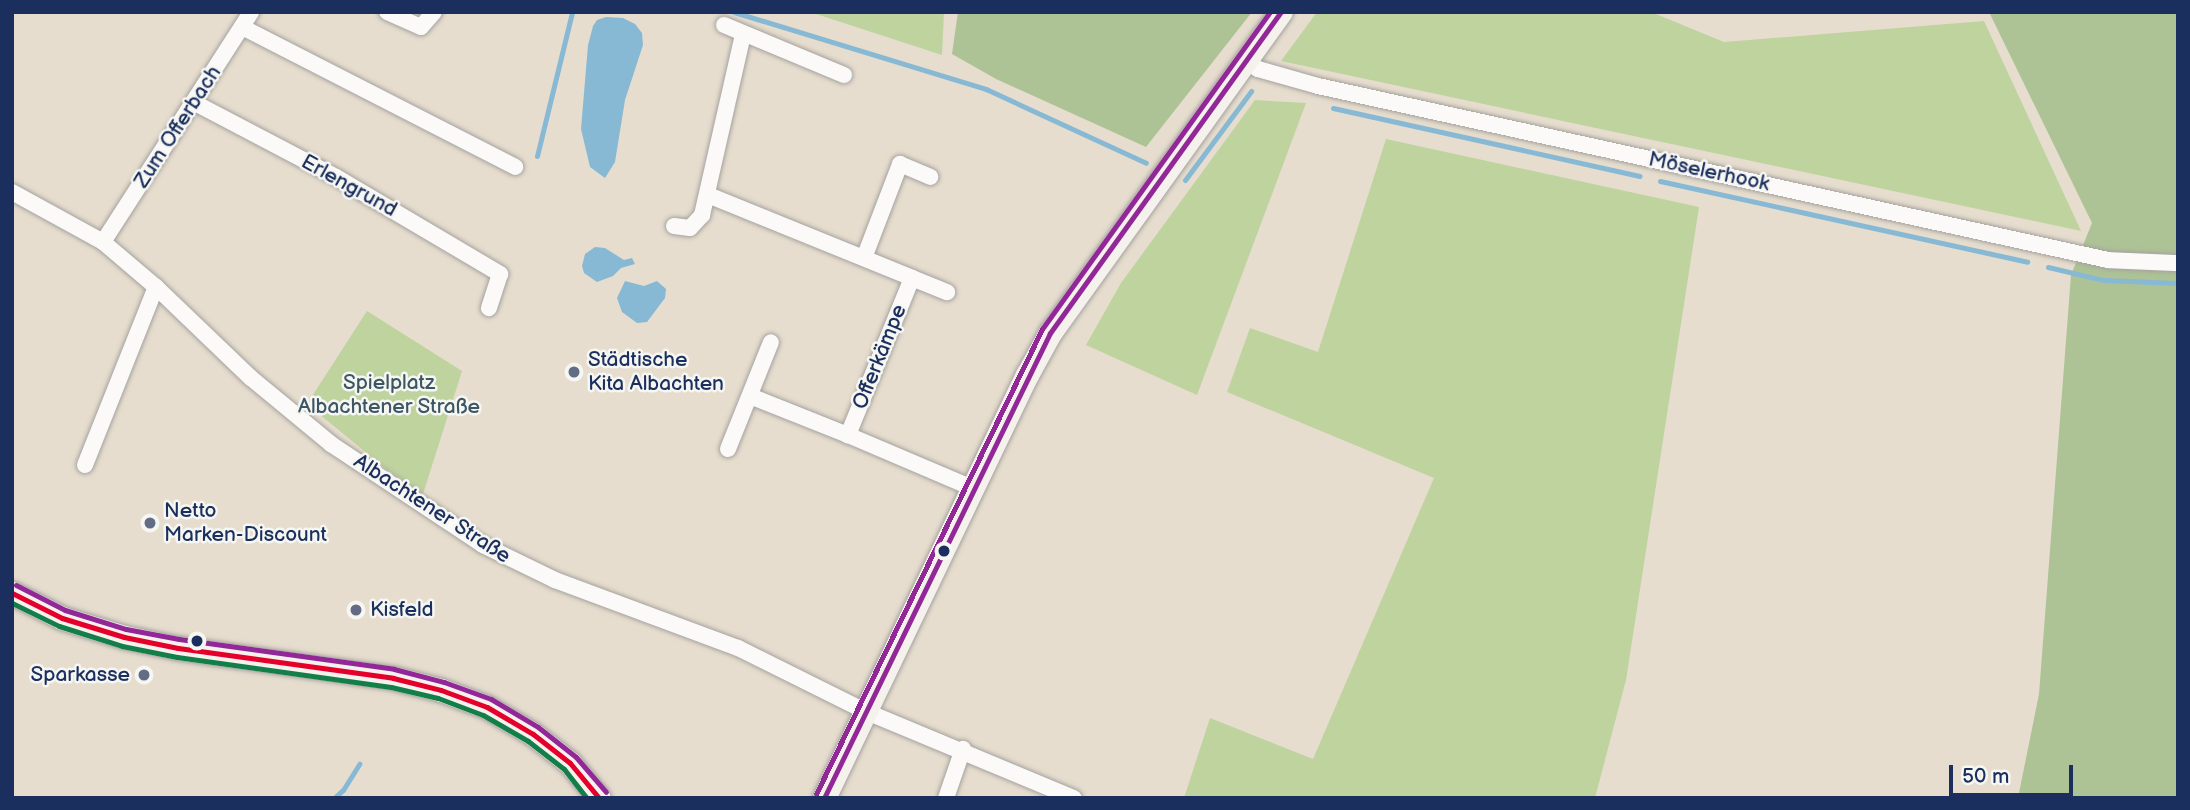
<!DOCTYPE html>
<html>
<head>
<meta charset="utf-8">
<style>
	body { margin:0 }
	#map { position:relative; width:2190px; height:810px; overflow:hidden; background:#e6ddce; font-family:"Balsamiq Sans",sans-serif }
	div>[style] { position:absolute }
	.green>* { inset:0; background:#bed39e }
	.forest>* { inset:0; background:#adc396 }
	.water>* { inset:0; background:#87b9d4 }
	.stream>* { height:5px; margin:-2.5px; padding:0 2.5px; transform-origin:2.5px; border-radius:2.5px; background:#87b9d4 }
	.roads { filter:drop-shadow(0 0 2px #a5a29f) drop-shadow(0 0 2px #a5a29f) }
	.minor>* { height:16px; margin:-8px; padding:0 8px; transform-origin:8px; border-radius:8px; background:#fbfaf8 }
	.secondary>* { height:23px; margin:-11.5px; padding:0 11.5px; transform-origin:11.5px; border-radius:11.5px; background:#f5f1ed }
	.bus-1>* { height:5px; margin:-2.5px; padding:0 2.5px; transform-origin:2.5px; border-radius:2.5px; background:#e4002b }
	.bus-2>* { height:5px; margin:-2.5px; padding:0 2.5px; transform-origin:2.5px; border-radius:2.5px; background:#137e48 }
	.bus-3>* { height:5px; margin:-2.5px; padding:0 2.5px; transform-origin:2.5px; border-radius:2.5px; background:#922898 }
	.bus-4>* { height:5px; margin:-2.5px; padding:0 2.5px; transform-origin:2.5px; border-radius:2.5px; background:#922898 }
	.dots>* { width:19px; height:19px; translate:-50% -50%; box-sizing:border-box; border:4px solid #f6f6f2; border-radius:50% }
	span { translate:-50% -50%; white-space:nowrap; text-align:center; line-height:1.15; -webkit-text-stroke:5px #f6f6f2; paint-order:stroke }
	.street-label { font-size:21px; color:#1b2f5e }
	.poi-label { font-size:21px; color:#1b2f5e }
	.left { translate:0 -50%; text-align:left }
	.right { translate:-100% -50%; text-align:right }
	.park-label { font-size:21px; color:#3c5664 }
	.frame { position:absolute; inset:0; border:14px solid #1b2f5e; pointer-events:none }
	.scale { position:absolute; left:1949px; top:765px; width:124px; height:32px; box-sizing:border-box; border:4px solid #1b2f5e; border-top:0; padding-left:9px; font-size:21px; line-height:24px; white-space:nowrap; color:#1b2f5e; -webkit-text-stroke:5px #f6f6f2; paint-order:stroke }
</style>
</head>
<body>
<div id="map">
	<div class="green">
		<div style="clip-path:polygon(810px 12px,944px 12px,942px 55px)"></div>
		<div style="clip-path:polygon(1317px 12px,1651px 12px,1724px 42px,1984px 21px,2081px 231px,1281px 61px)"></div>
		<div style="clip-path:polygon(1255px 100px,1306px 103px,1197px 395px,1086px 345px,1121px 283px)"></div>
		<div style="clip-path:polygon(1386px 139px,1699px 207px,1626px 680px,1595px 798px,1184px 798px,1210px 718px,1313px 759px,1434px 478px,1227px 392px,1250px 328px,1318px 352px)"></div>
		<div style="clip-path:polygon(367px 311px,462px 371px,423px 494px,385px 468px,307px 404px)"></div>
	</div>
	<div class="forest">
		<div style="clip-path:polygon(958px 12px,1252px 12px,1146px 147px,996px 79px,952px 54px)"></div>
		<div style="clip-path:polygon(1989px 12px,2178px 12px,2178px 798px,2018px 798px,2039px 694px,2071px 275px,2092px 223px)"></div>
	</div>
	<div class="water">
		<div style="clip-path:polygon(606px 17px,623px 18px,635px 24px,642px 33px,643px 45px,625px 100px,615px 162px,605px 178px,590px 167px,581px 129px,588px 45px,593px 26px,597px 20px)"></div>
		<div style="clip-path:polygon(595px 247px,605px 248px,624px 260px,632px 258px,635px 264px,621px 268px,613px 276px,597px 282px,584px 273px,582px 266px,585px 254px)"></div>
		<div style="clip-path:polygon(625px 281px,644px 286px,657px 281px,666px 289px,665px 298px,647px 322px,637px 323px,622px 312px,617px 298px)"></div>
	</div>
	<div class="stream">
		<div style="left:734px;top:12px;width:264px;rotate:17deg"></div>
		<div style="left:986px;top:89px;width:176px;rotate:24.8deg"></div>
		<div style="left:1333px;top:108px;width:314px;rotate:12.5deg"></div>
		<div style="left:537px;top:156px;width:148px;rotate:-76.3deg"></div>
		<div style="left:1185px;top:180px;width:111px;rotate:-53.4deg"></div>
		<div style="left:1660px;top:181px;width:376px;rotate:12.4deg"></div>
		<div style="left:2048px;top:267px;width:57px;rotate:13.3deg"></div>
		<div style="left:2103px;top:280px;width:75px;rotate:2.3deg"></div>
		<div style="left:334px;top:798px;width:12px;rotate:-42deg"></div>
		<div style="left:343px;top:790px;width:31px;rotate:-58deg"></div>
	</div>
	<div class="roads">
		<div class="minor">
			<div style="left:387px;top:12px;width:37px;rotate:24deg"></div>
			<div style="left:421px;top:27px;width:20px;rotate:-49deg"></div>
			<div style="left:724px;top:25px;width:130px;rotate:22.6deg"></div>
			<div style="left:242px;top:27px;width:307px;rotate:27.1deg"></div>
			<div style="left:1246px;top:60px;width:15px;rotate:37deg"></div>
			<div style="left:1258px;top:69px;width:62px;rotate:15.8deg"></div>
			<div style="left:1318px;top:86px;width:809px;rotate:12.42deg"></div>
			<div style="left:2108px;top:260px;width:70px;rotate:2.5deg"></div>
			<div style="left:195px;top:103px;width:159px;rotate:27.7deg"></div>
			<div style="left:336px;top:177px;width:191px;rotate:30.6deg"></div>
			<div style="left:500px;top:274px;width:36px;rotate:108deg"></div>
			<div style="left:12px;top:192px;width:104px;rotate:28.8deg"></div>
			<div style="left:103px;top:242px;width:70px;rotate:40.3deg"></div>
			<div style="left:156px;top:287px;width:132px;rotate:43.8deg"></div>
			<div style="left:251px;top:378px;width:104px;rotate:39.5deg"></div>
			<div style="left:331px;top:444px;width:182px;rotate:33.6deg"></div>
			<div style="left:483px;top:545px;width:80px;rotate:25.9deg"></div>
			<div style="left:555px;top:580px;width:195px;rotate:20.4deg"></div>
			<div style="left:738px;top:648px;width:144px;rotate:26.4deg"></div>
			<div style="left:867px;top:712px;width:224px;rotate:22.6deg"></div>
			<div style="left:708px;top:195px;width:220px;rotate:22.1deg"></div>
			<div style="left:912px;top:278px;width:170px;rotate:112.2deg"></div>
			<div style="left:848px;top:435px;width:135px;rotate:23.1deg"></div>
			<div style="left:674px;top:226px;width:16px;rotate:7deg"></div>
			<div style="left:690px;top:228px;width:18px;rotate:-47deg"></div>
			<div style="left:702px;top:215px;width:185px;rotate:-77.2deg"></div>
			<div style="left:103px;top:242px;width:274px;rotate:-57.2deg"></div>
			<div style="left:864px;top:258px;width:101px;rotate:-69deg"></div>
			<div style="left:900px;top:164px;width:33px;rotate:23deg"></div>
			<div style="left:912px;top:278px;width:38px;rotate:22deg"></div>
			<div style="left:750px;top:396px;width:105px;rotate:21.7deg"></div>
			<div style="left:728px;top:449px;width:115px;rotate:-68.1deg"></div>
			<div style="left:85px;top:465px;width:192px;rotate:-68.3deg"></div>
			<div style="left:946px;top:798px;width:52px;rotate:-70.9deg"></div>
		</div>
		<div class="secondary">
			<div style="left:12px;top:593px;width:56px;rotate:26.6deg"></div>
			<div style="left:62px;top:618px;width:65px;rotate:17deg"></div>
			<div style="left:124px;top:637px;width:55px;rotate:11.5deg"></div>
			<div style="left:178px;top:648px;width:217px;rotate:7.9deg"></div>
			<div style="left:393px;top:678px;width:49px;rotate:14deg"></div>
			<div style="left:441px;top:690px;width:49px;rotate:20.3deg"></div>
			<div style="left:487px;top:707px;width:53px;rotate:30.4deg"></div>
			<div style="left:533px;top:734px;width:47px;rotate:38.1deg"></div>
			<div style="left:570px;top:763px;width:45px;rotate:50.4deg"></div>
			<div style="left:824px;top:798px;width:469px;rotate:-64.4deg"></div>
			<div style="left:1027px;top:375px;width:48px;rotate:-61.3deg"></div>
			<div style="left:1050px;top:333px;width:395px;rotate:-54.3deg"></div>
		</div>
	</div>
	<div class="bus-1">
		<div style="left:12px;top:593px;width:56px;rotate:26.6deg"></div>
		<div style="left:62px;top:618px;width:65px;rotate:17deg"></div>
		<div style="left:124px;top:637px;width:55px;rotate:11.5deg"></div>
		<div style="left:178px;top:648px;width:217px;rotate:7.9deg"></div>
		<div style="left:393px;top:678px;width:49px;rotate:14deg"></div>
		<div style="left:441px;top:690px;width:49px;rotate:20.3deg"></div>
		<div style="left:487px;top:707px;width:53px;rotate:30.4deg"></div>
		<div style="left:533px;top:734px;width:47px;rotate:38.1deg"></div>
		<div style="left:570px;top:763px;width:45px;rotate:50.4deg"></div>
	</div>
	<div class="bus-2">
		<div style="left:12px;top:603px;width:52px;rotate:26.1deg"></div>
		<div style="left:59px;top:626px;width:66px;rotate:17.6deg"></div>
		<div style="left:122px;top:646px;width:56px;rotate:11.3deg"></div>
		<div style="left:177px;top:657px;width:216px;rotate:8deg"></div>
		<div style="left:391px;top:687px;width:48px;rotate:13.2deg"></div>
		<div style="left:438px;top:698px;width:48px;rotate:20.7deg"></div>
		<div style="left:483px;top:715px;width:52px;rotate:30deg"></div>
		<div style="left:528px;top:741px;width:46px;rotate:37.9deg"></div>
		<div style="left:564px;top:769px;width:37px;rotate:52deg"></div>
	</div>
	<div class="bus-3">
		<div style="left:16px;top:585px;width:55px;rotate:27deg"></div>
		<div style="left:65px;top:610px;width:64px;rotate:17.3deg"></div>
		<div style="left:126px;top:629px;width:54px;rotate:10.7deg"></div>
		<div style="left:179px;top:639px;width:217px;rotate:7.9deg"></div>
		<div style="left:394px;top:669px;width:52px;rotate:14.6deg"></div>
		<div style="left:444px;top:682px;width:50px;rotate:19.9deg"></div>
		<div style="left:491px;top:699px;width:55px;rotate:30.8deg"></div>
		<div style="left:538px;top:727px;width:48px;rotate:38.3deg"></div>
		<div style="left:576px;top:757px;width:46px;rotate:49.4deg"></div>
		<div style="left:816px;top:794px;width:517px;rotate:-64.08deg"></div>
		<div style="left:1042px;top:329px;width:390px;rotate:-54.3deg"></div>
	</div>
	<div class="bus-4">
		<div style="left:824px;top:798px;width:517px;rotate:-64.08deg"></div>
		<div style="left:1050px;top:333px;width:395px;rotate:-54.3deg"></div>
	</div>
	<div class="dots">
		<div style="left:574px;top:372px;background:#626c85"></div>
		<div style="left:150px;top:523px;background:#626c85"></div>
		<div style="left:944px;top:551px;background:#1b2f5e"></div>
		<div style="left:356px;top:610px;background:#626c85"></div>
		<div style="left:197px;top:641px;background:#1b2f5e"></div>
		<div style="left:144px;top:675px;background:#626c85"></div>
	</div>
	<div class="street-label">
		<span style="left:178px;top:127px;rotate:-57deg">Zum Offerbach</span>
		<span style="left:1709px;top:172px;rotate:12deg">Möselerhook</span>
		<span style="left:349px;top:186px;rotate:29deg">Erlengrund</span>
		<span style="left:880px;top:357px;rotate:-68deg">Offerkämpe</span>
		<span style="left:432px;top:509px;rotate:33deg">Albachtener Straße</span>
	</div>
	<div class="poi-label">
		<span class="left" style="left:588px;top:372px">Städtische<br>Kita Albachten</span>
		<span class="left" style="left:164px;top:523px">Netto<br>Marken-Discount</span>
		<span class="left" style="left:370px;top:610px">Kisfeld</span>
		<span class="right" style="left:130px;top:675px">Sparkasse</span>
	</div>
	<div class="park-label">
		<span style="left:389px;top:395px">Spielplatz<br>Albachtener Straße</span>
	</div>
	<div class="frame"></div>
	<div class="scale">50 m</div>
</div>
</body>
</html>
